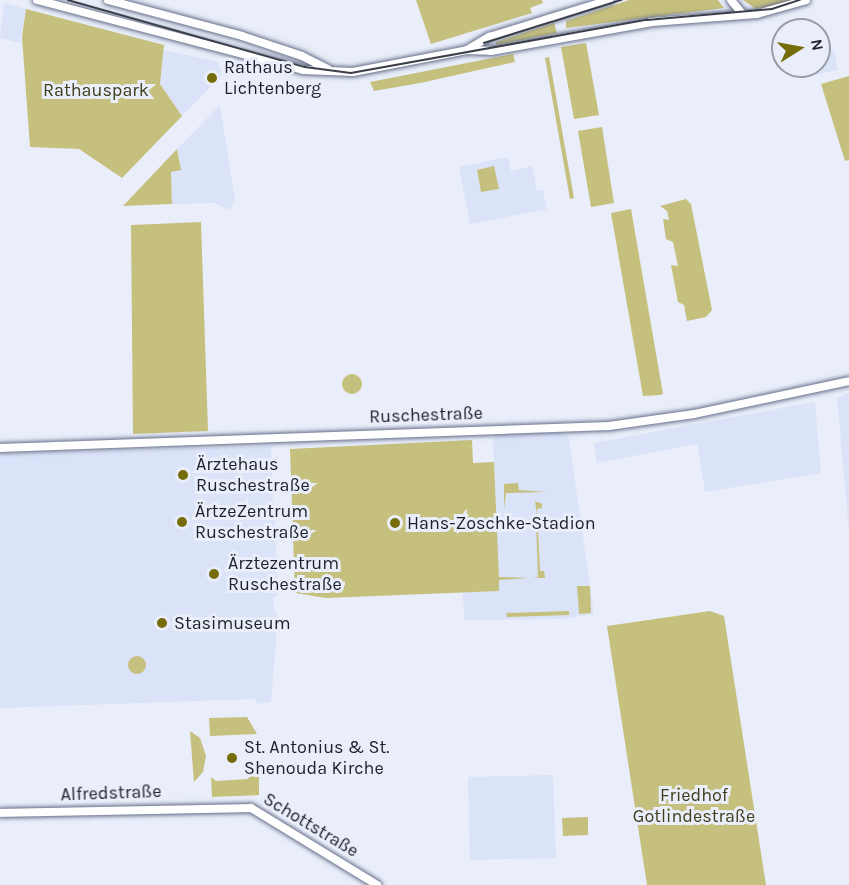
<!DOCTYPE html>
<html>
<head>
<meta charset="utf-8">
<style>
	body { margin:0 }
	#map { position:relative; width:849px; height:885px; overflow:hidden; background:#e9eefa; font-family:Karla,sans-serif }
	div>[style] { position:absolute }
	.built>* { inset:0; background:#dbe3f9 }
	.green>* { inset:0; background:#c6c07e }
	.round { border-radius:50% }
	.roads { filter:drop-shadow(0 0 2px #67708a) drop-shadow(0 0 2px #67708a) }
	.secondary>* { height:8px; margin:-4px; padding:0 4px; transform-origin:4px; border-radius:4px; background:#fff }
	.tram>* { height:1.5px; margin:-0.75px; padding:0 0.75px; transform-origin:0.75px; border-radius:0.75px; background:#3b3f4a }
	.dots>* { width:16px; height:16px; translate:-50% -50%; box-sizing:border-box; border:3px solid #e9eefa; border-radius:50% }
	span { translate:-50% -50%; white-space:nowrap; text-align:center; line-height:1.15; -webkit-text-stroke:6px #e9eefa; paint-order:stroke }
	.poi-label { font-size:18px; color:#1c202a }
	.left { translate:0 -50%; text-align:left }
	.park-label { font-size:18px; color:#403d1a }
	.street-label { font-size:18px; color:#1c202a }
	.north { position:absolute; left:771px; top:18px; width:60px; height:60px; box-sizing:border-box; background:#e9eefa; border:2px solid #979ca7; border-radius:50%; rotate:79deg; font-size:16px; font-weight:700; line-height:24px; text-align:center; color:#1c202a }
	.north::after { content:''; display:block; margin:auto; width:21px; height:27px; background:#766d0a; clip-path:polygon(50% 0,100% 100%,50% 72%,0 100%) }
</style>
</head>
<body>
<div id="map">
	<div class="built">
		<div style="clip-path:polygon(4px 3px,26px 9px,20px 43px,0 38px)"></div>
		<div style="clip-path:polygon(833px 49px,838px 70px,816px 75px,814px 66px,819px 66px,819px 52px)"></div>
		<div style="clip-path:polygon(163px 50px,218px 62px,221px 70px,222px 75px,182px 116px,160px 84px)"></div>
		<div style="clip-path:polygon(220px 105px,235px 200px,230px 210px,215px 203px,172px 204px,171px 172px,181px 170px,177px 149px)"></div>
		<div style="clip-path:polygon(508px 157px,511px 171px,532px 166px,537px 191px,543px 190px,547px 209px,470px 224px,459px 167px)"></div>
		<div style="clip-path:polygon(849px 393px,849px 532px,837px 398px)"></div>
		<div style="clip-path:polygon(815px 402px,821px 473px,705px 492px,697px 444px,597px 463px,594px 443px)"></div>
		<div style="clip-path:polygon(563px 433px,569px 438px,594px 614px,562px 619px,464px 620px,463px 592px,499px 591px,493px 435px)"></div>
		<div style="clip-path:polygon(271px 446px,278px 594px,273px 598px,274px 611px,278px 615px,271px 702px,256px 704px,255px 699px,0 708px,0 454px)"></div>
		<div style="clip-path:polygon(553px 775px,556px 858px,470px 860px,468px 777px)"></div>
	</div>
	<div class="green">
		<div style="clip-path:polygon(416px 0,542px 0,543px 3px,530px 8px,532px 13px,431px 44px)"></div>
		<div style="clip-path:polygon(629px 0,718px 0,724px 8px,566px 28px,566px 21px)"></div>
		<div style="clip-path:polygon(743px 0,797px 0,756px 9px)"></div>
		<div style="clip-path:polygon(26px 9px,164px 45px,160px 84px,182px 116px,122px 178px,79px 149px,30px 147px,22px 37px)"></div>
		<div style="clip-path:polygon(554px 23px,557px 33px,496px 45px,496px 42px)"></div>
		<div style="clip-path:polygon(586px 43px,599px 115px,574px 119px,561px 47px)"></div>
		<div style="clip-path:polygon(513px 54px,515px 62px,420px 83px,374px 91px,370px 82px)"></div>
		<div style="clip-path:polygon(549px 57px,574px 198px,570px 199px,545px 58px)"></div>
		<div style="clip-path:polygon(849px 76px,849px 160px,845px 161px,821px 84px)"></div>
		<div style="clip-path:polygon(602px 127px,614px 203px,591px 207px,578px 131px)"></div>
		<div style="clip-path:polygon(177px 149px,181px 170px,171px 172px,172px 204px,123px 206px)"></div>
		<div style="clip-path:polygon(494px 166px,499px 189px,481px 192px,477px 170px)"></div>
		<div style="clip-path:polygon(686px 199px,691px 204px,712px 310px,706px 317px,687px 321px,684px 305px,678px 302px,671px 265px,678px 266px,673px 242px,666px 239px,663px 219px,669px 220px,667px 211px,660px 206px)"></div>
		<div style="clip-path:polygon(631px 209px,663px 394px,660px 395px,643px 396px,611px 213px)"></div>
		<div style="clip-path:polygon(201px 222px,208px 431px,133px 434px,131px 225px)"></div>
		<div class="round" style="left:342px;top:374px;width:20px;height:20px"></div>
		<div style="clip-path:polygon(472px 440px,473px 463px,494px 462px,499px 577px,529px 578px,499px 580px,499px 591px,326px 598px,295px 593px,290px 449px)"></div>
		<div style="clip-path:polygon(518px 483px,519px 490px,547px 492px,506px 493px,504px 509px,504px 484px)"></div>
		<div style="clip-path:polygon(535px 501px,542px 504px,542px 508px,537px 509px,540px 571px,544px 571px,545px 578px,533px 578px,538px 577px,536px 522px,531px 517px,537px 516px)"></div>
		<div style="clip-path:polygon(577px 586px,590px 586px,591px 613px,579px 614px)"></div>
		<div style="clip-path:polygon(569px 611px,569px 615px,507px 617px,506px 613px)"></div>
		<div style="clip-path:polygon(710px 611px,724px 616px,766px 885px,647px 885px,607px 626px)"></div>
		<div class="round" style="left:128px;top:656px;width:18px;height:18px"></div>
		<div style="clip-path:polygon(247px 717px,257px 734px,210px 736px,209px 718px)"></div>
		<div style="clip-path:polygon(190px 731px,200px 738px,206px 756px,203px 772px,194px 782px)"></div>
		<div style="clip-path:polygon(253px 772px,259px 772px,259px 795px,212px 797px,211px 777px,216px 781px,248px 779px)"></div>
		<div style="clip-path:polygon(588px 817px,588px 835px,563px 836px,562px 818px)"></div>
	</div>
	<div class="roads">
		<div class="secondary">
			<div style="left:37px;top:0;width:275px;rotate:14.7deg"></div>
			<div style="left:303px;top:70px;width:50px;rotate:2.3deg"></div>
			<div style="left:353px;top:72px;width:116px;rotate:-10.9deg"></div>
			<div style="left:467px;top:50px;width:26px;rotate:-31deg"></div>
			<div style="left:489px;top:37px;width:126px;rotate:-17.1deg"></div>
			<div style="left:108px;top:0;width:139px;rotate:15deg"></div>
			<div style="left:242px;top:36px;width:63px;rotate:18.4deg"></div>
			<div style="left:302px;top:56px;width:29px;rotate:27deg"></div>
			<div style="left:731px;top:0;width:19px;rotate:51deg"></div>
			<div style="left:467px;top:50px;width:24px;rotate:2deg"></div>
			<div style="left:491px;top:51px;width:164px;rotate:-10.2deg"></div>
			<div style="left:652px;top:22px;width:105px;rotate:-4.4deg"></div>
			<div style="left:757px;top:14px;width:51px;rotate:-15.9deg"></div>
			<div style="left:0;top:448px;width:609px;rotate:-2.07deg"></div>
			<div style="left:609px;top:426px;width:86px;rotate:-8deg"></div>
			<div style="left:694px;top:414px;width:158px;rotate:-12deg"></div>
			<div style="left:0;top:813px;width:251px;rotate:-1.1deg"></div>
			<div style="left:251px;top:808px;width:148px;rotate:31.4deg"></div>
		</div>
	</div>
	<div class="tram">
		<div style="left:68px;top:0;width:246px;rotate:15.8deg"></div>
		<div style="left:305px;top:67px;width:46px;rotate:7.4deg"></div>
		<div style="left:351px;top:73px;width:301px;rotate:-10.2deg"></div>
		<div style="left:647px;top:20px;width:125px;rotate:-5deg"></div>
		<div style="left:772px;top:9px;width:29px;rotate:-18deg"></div>
		<div style="left:484px;top:43px;width:144px;rotate:-17.4deg"></div>
	</div>
	<div class="dots">
		<div style="left:212px;top:78px;background:#766d0a"></div>
		<div style="left:183px;top:475px;background:#766d0a"></div>
		<div style="left:182px;top:522px;background:#766d0a"></div>
		<div style="left:395px;top:523px;background:#766d0a"></div>
		<div style="left:214px;top:574px;background:#766d0a"></div>
		<div style="left:162px;top:623px;background:#766d0a"></div>
		<div style="left:232px;top:758px;background:#766d0a"></div>
	</div>
	<div class="poi-label">
		<span class="left" style="left:224px;top:78px">Rathaus<br>Lichtenberg</span>
		<span class="left" style="left:196px;top:475px">Ärztehaus<br>Ruschestraße</span>
		<span class="left" style="left:195px;top:522px">ÄrtzeZentrum<br>Ruschestraße</span>
		<span class="left" style="left:407px;top:523px">Hans-Zoschke-Stadion</span>
		<span class="left" style="left:228px;top:574px">Ärztezentrum<br>Ruschestraße</span>
		<span class="left" style="left:174px;top:623px">Stasimuseum</span>
		<span class="left" style="left:244px;top:758px">St. Antonius &amp; St.<br>Shenouda Kirche</span>
	</div>
	<div class="park-label">
		<span style="left:96px;top:90px">Rathauspark</span>
		<span style="left:694px;top:806px">Friedhof<br>Gotlindestraße</span>
	</div>
	<div class="street-label">
		<span style="left:426px;top:415px;rotate:-2deg">Ruschestraße</span>
		<span style="left:111px;top:793px;rotate:-2deg">Alfredstraße</span>
		<span style="left:311px;top:825px;rotate:31deg">Schottstraße</span>
	</div>
	<div class="north">N</div>
</div>
</body>
</html>
